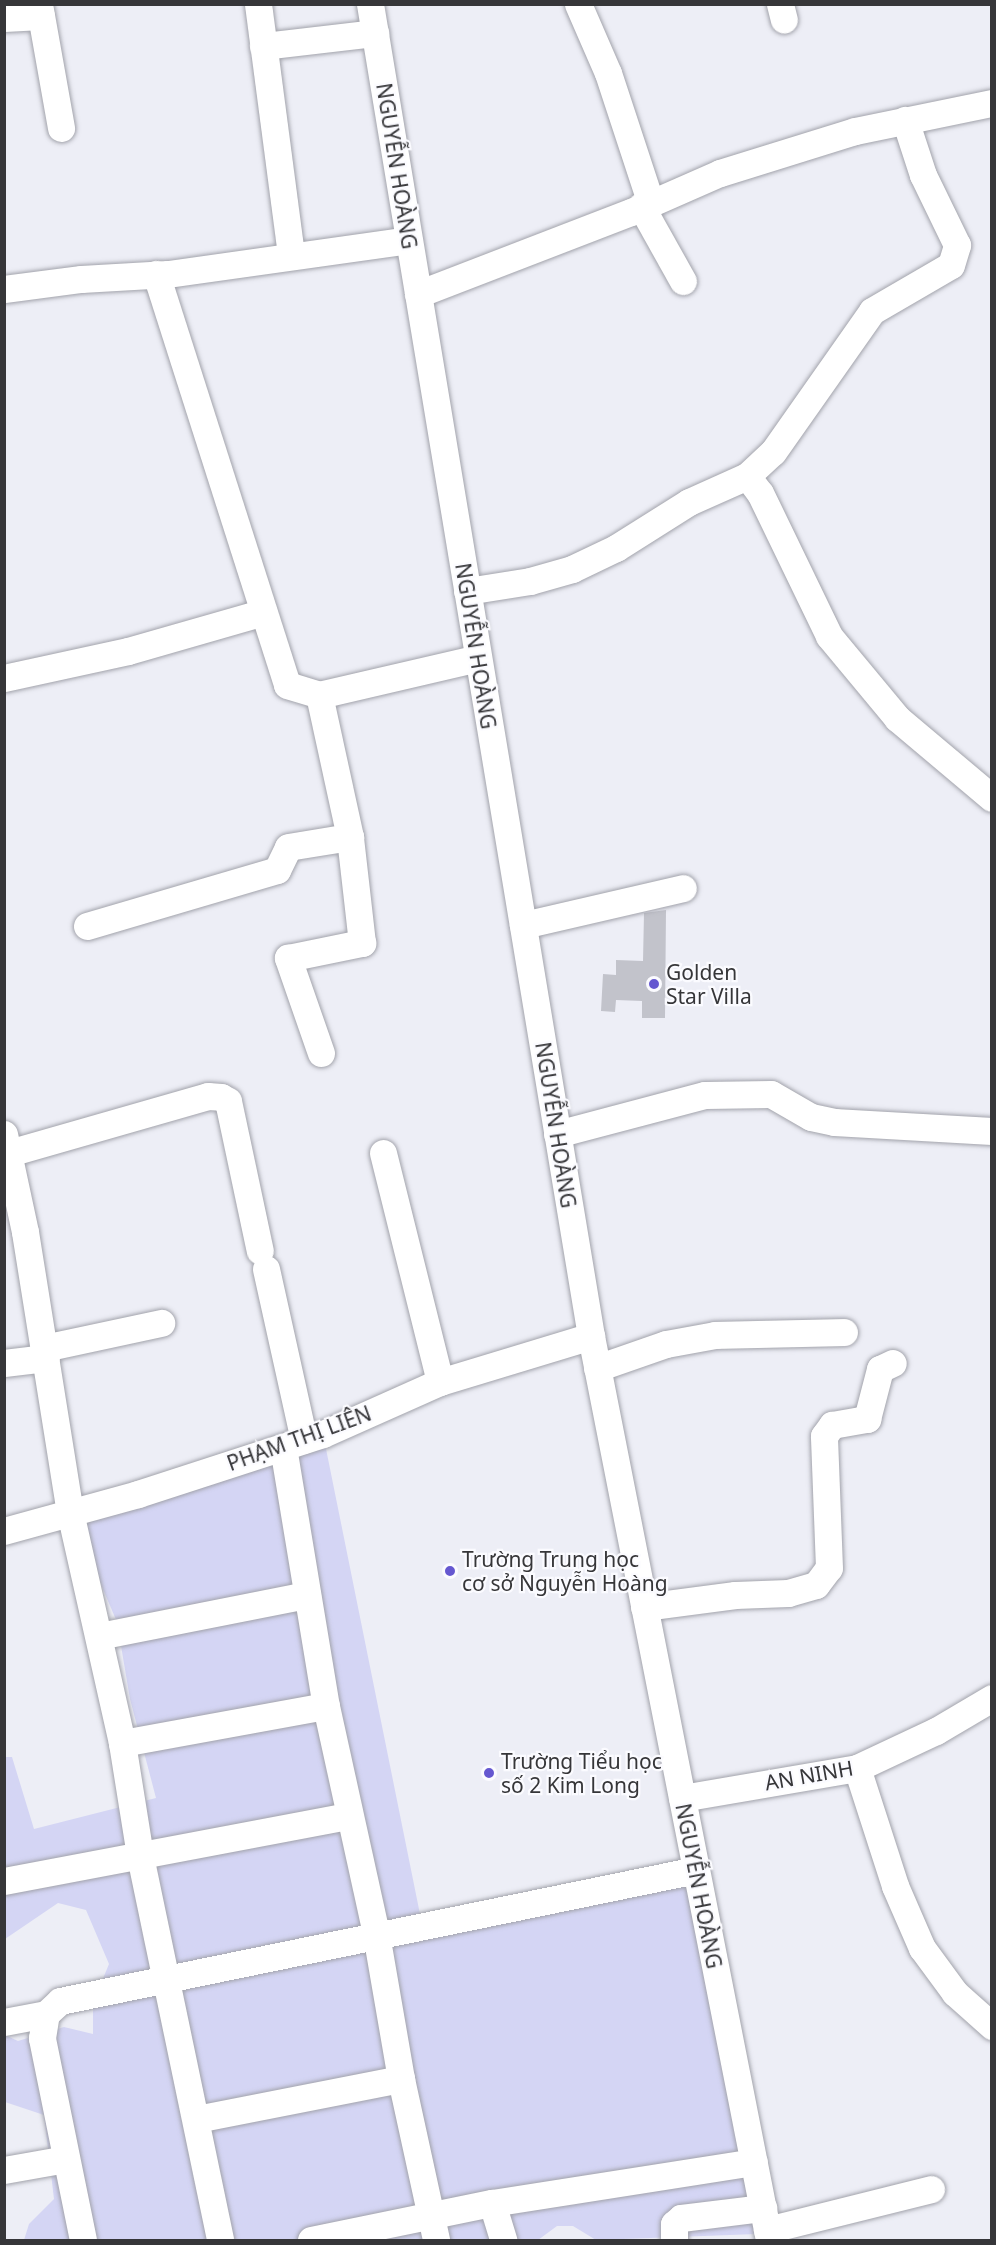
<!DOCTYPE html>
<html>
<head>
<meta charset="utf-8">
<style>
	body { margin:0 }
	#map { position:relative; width:996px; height:2245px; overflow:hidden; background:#edeef6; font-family:"Noto Sans",sans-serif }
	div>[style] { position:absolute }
	.green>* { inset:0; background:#d4d5f4 }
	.building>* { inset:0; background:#c2c3cb }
	.roads { filter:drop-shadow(0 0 2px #a2a3ab) drop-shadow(0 0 2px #a2a3ab) }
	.minor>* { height:27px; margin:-13.5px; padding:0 13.5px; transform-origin:13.5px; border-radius:13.5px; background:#fff }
	.dots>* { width:16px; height:16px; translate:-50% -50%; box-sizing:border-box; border:3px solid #fbfbff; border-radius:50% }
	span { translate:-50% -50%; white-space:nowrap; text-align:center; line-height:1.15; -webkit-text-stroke:4.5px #fbfbff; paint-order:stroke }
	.street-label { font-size:21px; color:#363639 }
	.poi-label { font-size:21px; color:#363639 }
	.left { translate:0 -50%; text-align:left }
	.frame { position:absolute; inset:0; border:6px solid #363639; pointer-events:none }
</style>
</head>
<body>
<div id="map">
	<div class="green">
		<div style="clip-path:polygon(323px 1434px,423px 1929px,685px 1876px,757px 2234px,596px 2240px,573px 2226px,557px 2226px,538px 2240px,24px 2240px,29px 2224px,54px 2199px,44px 2115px,5px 2102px,5px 2035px,18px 2041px,64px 2027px,93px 2034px,93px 2003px,109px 1964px,86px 1910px,58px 1903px,5px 1939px,5px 1757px,12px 1757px,34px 1829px,156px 1798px,130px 1699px,117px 1622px,70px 1512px)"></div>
	</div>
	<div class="building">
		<div style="clip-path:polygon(666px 910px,665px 1018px,642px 1018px,642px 1001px,616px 1000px,615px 1012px,601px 1011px,603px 974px,616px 975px,616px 960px,643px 961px,644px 913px)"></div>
	</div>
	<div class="roads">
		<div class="minor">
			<div style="left:39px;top:4px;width:126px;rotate:79.9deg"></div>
			<div style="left:258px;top:4px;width:253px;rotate:82.5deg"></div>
			<div style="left:370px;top:4px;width:1350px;rotate:80.58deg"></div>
			<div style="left:591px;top:1336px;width:921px;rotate:78.86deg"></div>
			<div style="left:578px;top:4px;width:75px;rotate:66.5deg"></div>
			<div style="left:608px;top:73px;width:135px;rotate:71.8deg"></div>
			<div style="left:780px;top:4px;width:16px;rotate:76deg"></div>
			<div style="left:4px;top:18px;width:37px;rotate:-3deg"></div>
			<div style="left:263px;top:46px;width:113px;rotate:-6.6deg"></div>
			<div style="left:641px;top:206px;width:86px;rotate:60.8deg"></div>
			<div style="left:156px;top:274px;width:431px;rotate:72.3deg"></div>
			<div style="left:287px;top:685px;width:34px;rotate:17deg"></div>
			<div style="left:319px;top:695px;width:163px;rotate:-13.1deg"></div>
			<div style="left:4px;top:289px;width:78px;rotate:-7.4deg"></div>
			<div style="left:81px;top:279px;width:87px;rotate:-3.3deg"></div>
			<div style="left:168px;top:274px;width:243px;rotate:-8deg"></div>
			<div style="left:418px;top:294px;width:228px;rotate:-21.1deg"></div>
			<div style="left:631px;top:212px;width:97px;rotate:-23.7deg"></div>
			<div style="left:720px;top:173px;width:141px;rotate:-17.3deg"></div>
			<div style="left:855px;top:131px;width:140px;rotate:-11.6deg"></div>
			<div style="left:747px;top:476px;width:35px;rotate:-43deg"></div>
			<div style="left:773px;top:452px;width:172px;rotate:-54.9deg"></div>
			<div style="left:872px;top:311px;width:91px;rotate:-30.2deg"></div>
			<div style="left:951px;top:265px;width:21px;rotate:-73deg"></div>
			<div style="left:957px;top:245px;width:78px;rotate:-115.9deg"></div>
			<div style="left:923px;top:175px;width:58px;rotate:-108.1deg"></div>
			<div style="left:467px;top:591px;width:64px;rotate:-9deg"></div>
			<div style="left:530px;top:581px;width:44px;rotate:-15.9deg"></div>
			<div style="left:572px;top:569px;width:49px;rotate:-25.5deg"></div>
			<div style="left:616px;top:548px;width:86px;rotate:-32.2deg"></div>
			<div style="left:689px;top:502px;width:64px;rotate:-24.1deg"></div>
			<div style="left:747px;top:476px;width:21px;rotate:53deg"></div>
			<div style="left:760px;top:493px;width:159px;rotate:64.2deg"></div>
			<div style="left:829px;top:636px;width:107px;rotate:50.3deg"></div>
			<div style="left:897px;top:718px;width:124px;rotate:40.1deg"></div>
			<div style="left:4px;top:678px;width:127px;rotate:-12.3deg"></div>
			<div style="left:128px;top:651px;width:141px;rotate:-16deg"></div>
			<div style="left:523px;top:925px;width:164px;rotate:-13deg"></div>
			<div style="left:87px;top:926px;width:198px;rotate:-16.4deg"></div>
			<div style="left:277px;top:870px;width:25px;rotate:-64deg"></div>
			<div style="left:288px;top:847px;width:63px;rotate:-9.2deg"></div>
			<div style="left:350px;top:837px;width:145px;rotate:-102.3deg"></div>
			<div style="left:321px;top:1053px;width:101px;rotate:-109.2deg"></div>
			<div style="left:288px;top:958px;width:76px;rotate:-11.5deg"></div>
			<div style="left:362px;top:943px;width:107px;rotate:-96.5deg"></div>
			<div style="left:4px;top:1134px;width:100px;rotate:77.9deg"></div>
			<div style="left:25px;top:1232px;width:284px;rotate:80.9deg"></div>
			<div style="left:70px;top:1512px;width:237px;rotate:77.3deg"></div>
			<div style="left:122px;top:1743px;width:114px;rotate:80.9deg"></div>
			<div style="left:140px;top:1856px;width:392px;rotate:78.2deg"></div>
			<div style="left:557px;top:1134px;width:153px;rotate:-14.8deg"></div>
			<div style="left:705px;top:1095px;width:66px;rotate:-0.9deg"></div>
			<div style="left:771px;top:1094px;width:46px;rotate:29.9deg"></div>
			<div style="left:811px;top:1117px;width:24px;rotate:12deg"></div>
			<div style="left:834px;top:1122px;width:158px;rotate:3.3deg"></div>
			<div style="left:9px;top:1153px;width:207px;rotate:-16deg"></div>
			<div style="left:208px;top:1096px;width:13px;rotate:4deg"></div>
			<div style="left:221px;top:1097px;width:8px;rotate:30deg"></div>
			<div style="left:228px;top:1101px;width:153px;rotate:78deg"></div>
			<div style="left:383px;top:1153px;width:236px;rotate:76deg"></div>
			<div style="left:266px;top:1269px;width:175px;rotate:77.5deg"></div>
			<div style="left:44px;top:1348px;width:120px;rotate:-12.1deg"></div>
			<div style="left:4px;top:1363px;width:42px;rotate:-6.8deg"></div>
			<div style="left:597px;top:1368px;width:73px;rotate:-19.2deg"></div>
			<div style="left:666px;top:1344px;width:50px;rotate:-10.4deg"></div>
			<div style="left:715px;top:1335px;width:129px;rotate:-1.3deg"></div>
			<div style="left:283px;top:1447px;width:263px;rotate:80.6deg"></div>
			<div style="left:326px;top:1706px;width:233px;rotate:77.6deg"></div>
			<div style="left:376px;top:1934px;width:147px;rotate:80.2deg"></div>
			<div style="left:401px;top:2079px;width:165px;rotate:77.7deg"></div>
			<div style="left:4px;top:1531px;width:139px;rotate:-15.4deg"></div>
			<div style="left:138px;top:1494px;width:194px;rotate:-18deg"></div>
			<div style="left:323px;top:1434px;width:128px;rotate:-24deg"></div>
			<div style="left:440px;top:1382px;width:158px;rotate:-16.9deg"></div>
			<div style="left:644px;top:1607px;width:92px;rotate:-7.5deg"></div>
			<div style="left:735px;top:1595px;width:53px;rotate:-2.2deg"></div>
			<div style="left:788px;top:1593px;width:29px;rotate:-16deg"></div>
			<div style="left:816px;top:1585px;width:21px;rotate:-53deg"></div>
			<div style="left:829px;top:1568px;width:132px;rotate:-92.2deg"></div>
			<div style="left:824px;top:1436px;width:14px;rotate:-54deg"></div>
			<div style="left:832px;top:1425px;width:36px;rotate:-10deg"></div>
			<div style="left:867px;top:1419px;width:52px;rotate:-75.4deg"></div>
			<div style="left:880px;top:1369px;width:14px;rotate:-25deg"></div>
			<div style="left:99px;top:1636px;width:212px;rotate:-11.2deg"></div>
			<div style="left:122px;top:1743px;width:207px;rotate:-10.3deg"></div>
			<div style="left:857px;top:1768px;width:124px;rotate:72.1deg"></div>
			<div style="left:895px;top:1886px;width:68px;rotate:66.5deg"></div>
			<div style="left:922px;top:1948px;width:56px;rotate:53.7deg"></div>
			<div style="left:955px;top:1993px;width:50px;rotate:41.7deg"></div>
			<div style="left:682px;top:1798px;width:178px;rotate:-9.7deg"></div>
			<div style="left:857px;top:1768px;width:87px;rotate:-25.1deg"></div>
			<div style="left:936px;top:1731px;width:65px;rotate:-30.5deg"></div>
			<div style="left:4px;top:1881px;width:351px;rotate:-10.7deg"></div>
			<div style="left:4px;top:2022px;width:43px;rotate:-10.8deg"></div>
			<div style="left:197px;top:2119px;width:208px;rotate:-11.1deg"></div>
			<div style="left:4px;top:2170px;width:63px;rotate:-10.1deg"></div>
			<div style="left:492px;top:2203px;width:39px;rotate:73deg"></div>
			<div style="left:767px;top:2230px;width:169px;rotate:-14deg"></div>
			<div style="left:83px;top:2240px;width:206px;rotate:-101.5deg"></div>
			<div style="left:42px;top:2038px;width:24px;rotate:-81deg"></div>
			<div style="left:46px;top:2014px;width:19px;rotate:-43deg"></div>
			<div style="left:60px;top:2001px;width:649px;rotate:-11.64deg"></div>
			<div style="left:311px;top:2240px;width:185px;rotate:-11.6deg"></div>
			<div style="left:492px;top:2203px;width:265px;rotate:-8.9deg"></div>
			<div style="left:674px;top:2240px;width:16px;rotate:-90deg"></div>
			<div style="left:674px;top:2224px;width:9px;rotate:-41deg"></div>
			<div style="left:681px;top:2218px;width:83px;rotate:-7deg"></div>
		</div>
	</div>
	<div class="dots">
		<div style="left:654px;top:984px;background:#6557d0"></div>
		<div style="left:450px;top:1571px;background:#6557d0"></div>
		<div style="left:489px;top:1773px;background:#6557d0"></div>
	</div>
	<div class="street-label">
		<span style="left:397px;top:166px;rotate:81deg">NGUYỄN HOÀNG</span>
		<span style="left:476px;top:646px;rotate:81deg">NGUYỄN HOÀNG</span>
		<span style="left:556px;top:1125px;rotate:81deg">NGUYỄN HOÀNG</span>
		<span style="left:299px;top:1438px;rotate:-20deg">PHẠM THỊ LIÊN</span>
		<span style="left:809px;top:1775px;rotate:-10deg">AN NINH</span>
		<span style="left:699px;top:1886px;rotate:79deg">NGUYỄN HOÀNG</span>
	</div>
	<div class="poi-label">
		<span class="left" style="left:666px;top:984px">Golden<br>Star Villa</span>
		<span class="left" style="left:462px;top:1571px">Trường Trung học<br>cơ sở Nguyễn Hoàng</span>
		<span class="left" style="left:501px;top:1773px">Trường Tiểu học<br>số 2 Kim Long</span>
	</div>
	<div class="frame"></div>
</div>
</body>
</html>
